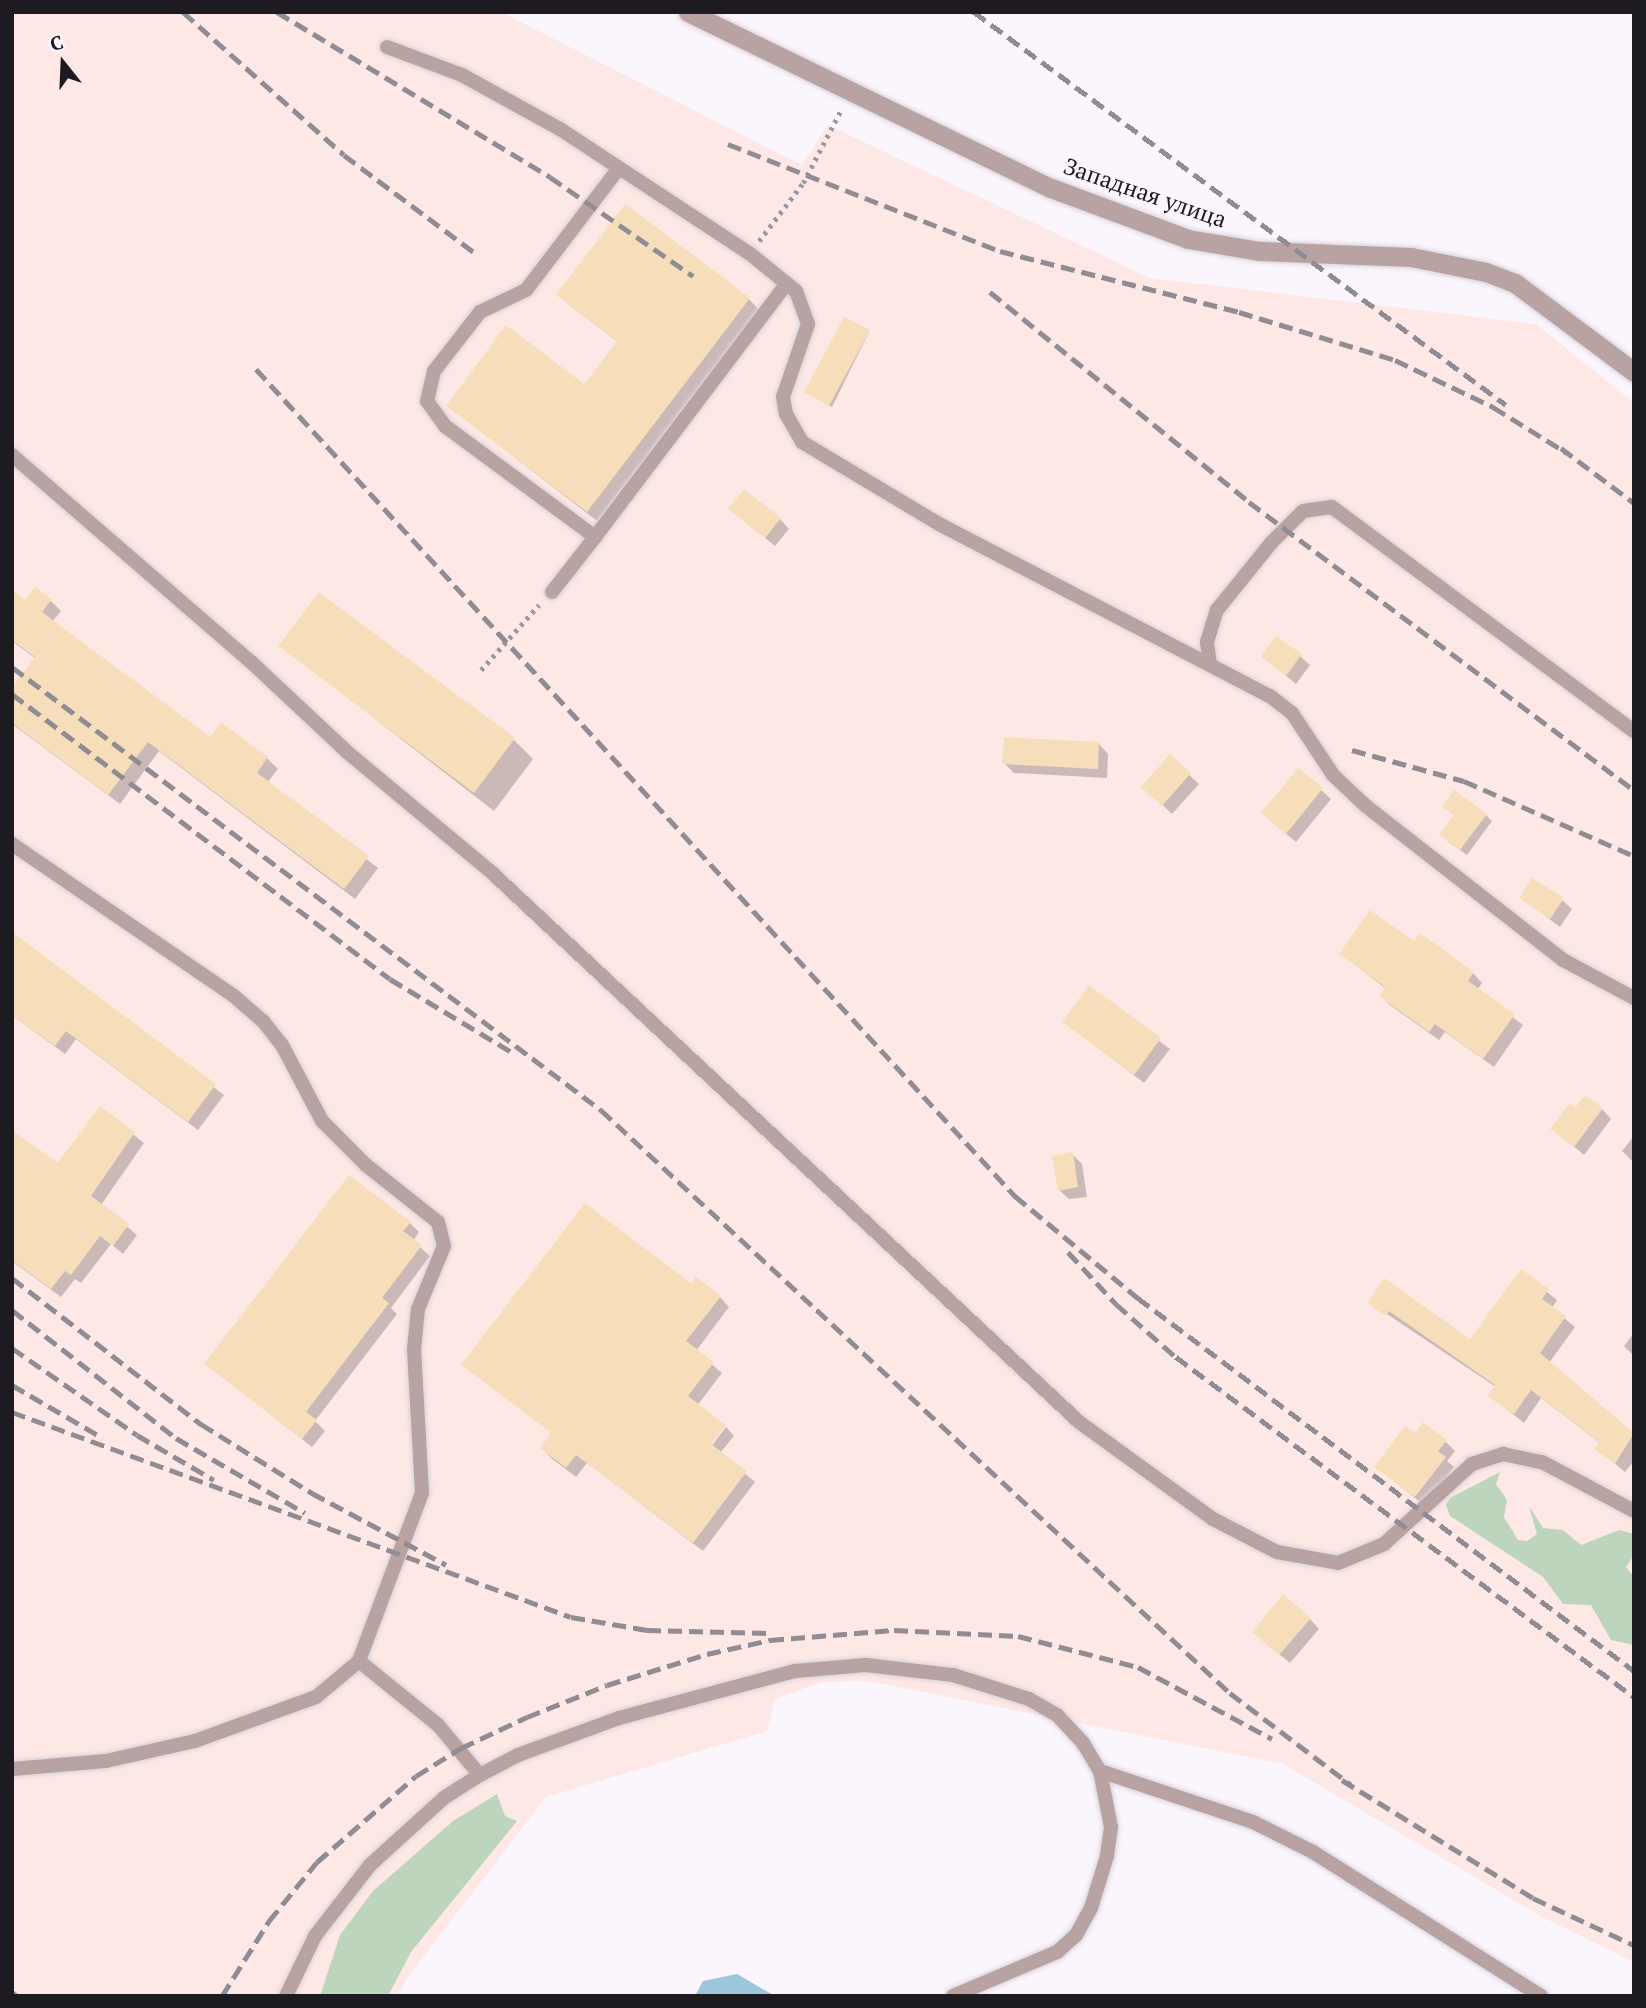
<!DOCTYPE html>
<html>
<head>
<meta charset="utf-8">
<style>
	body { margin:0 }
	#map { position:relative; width:1646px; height:2008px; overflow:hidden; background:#fbf5fe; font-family:"PT Serif",serif }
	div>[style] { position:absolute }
	.industrial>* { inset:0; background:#fee8e6 }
	.green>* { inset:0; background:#bdd5bd }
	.water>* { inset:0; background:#9bc6dc }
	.shadow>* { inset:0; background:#0003 }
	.building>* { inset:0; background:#f7deba }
	.path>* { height:4.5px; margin-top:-2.25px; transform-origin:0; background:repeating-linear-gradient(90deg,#9c989f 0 3.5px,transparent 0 8.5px) }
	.roads { filter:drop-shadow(0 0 2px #d8d2da) drop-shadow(0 0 2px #d8d2da) }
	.service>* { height:14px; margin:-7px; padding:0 7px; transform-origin:7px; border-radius:7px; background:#b8a3a2 }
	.minor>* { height:19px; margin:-9.5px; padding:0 9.5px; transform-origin:9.5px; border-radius:9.5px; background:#b8a3a2 }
	.rail>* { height:5px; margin-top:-2.5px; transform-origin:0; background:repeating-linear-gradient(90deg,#918c93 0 14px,transparent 0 21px) }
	span { translate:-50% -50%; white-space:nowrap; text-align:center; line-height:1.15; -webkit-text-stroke:5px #fbf5fe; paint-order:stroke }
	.street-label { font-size:23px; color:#1e1b20 }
	.frame { position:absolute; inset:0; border:14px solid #1e1b20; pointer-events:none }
	.north { position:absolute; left:28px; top:28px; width:70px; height:70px; -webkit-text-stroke:5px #fbf5fe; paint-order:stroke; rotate:342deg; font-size:19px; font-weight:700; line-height:28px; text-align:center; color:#1e1b20 }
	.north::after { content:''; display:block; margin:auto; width:24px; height:32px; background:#1e1b20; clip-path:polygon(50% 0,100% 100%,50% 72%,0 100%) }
</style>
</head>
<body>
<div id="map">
	<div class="industrial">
		<div style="clip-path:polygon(12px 12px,501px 12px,802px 165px,828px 125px,1150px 278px,1536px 324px,1634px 403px,1634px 1962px,1544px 1918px,1283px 1764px,868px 1681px,822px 1682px,775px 1699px,767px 1731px,546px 1797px,406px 1980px,398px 1996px,12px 1996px)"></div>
	</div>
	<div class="green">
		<div style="clip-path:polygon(1500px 1472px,1496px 1484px,1507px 1500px,1504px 1517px,1518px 1540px,1527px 1541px,1537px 1534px,1529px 1506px,1543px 1528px,1563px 1530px,1581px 1545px,1619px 1530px,1634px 1534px,1634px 1555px,1626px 1567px,1634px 1577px,1634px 1645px,1611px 1640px,1591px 1605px,1563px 1604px,1543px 1577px,1450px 1516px,1446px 1505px,1450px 1498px)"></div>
		<div style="clip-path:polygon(497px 1794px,505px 1816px,517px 1821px,411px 1952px,388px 1996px,320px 1996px,340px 1935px,373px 1891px,453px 1821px)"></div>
	</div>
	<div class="water">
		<div style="clip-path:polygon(737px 1974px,775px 1996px,695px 1996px,703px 1981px)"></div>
	</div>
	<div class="shadow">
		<div style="clip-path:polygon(749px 299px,758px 309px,597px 521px,448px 406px,585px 387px,618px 342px,568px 304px)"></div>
		<div style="clip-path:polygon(869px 332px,832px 407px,808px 394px)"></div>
		<div style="clip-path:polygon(740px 518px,780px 519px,789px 529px,775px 546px)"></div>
		<div style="clip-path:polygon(12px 592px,26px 602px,51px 601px,61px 611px,52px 622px,210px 740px,222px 725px,267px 758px,278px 769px,267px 783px,378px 868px,355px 899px,159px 751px,120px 804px,12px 724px,12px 690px,36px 659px,12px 641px)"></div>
		<div style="clip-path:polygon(281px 646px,514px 740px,533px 759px,494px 811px)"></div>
		<div style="clip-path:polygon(1300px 656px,1310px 665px,1296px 684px,1263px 657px)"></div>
		<div style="clip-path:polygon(1099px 744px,1108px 754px,1107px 778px,1014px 773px,1004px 763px)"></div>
		<div style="clip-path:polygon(1170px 757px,1199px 784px,1172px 814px,1153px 796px)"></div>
		<div style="clip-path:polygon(1299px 770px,1331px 799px,1296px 842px,1273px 823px)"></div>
		<div style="clip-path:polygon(1444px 807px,1486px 815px,1492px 821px,1467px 855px,1447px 841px,1455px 816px)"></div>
		<div style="clip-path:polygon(1521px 898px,1562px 900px,1572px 909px,1560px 927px)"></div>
		<div style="clip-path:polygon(12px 934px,224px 1095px,198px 1130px,76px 1039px,65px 1054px,12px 1015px)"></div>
		<div style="clip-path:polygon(1415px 944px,1473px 973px,1482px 983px,1477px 990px,1523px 1025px,1494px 1067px,1445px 1032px,1439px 1040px,1390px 1005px,1381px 996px,1386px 989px,1341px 954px)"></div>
		<div style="clip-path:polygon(1089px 988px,1170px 1049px,1144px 1083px,1064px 1022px)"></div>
		<div style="clip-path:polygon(100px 1108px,144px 1143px,101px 1205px,137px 1235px,123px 1254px,111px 1244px,81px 1283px,75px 1279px,61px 1297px,12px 1261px,12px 1223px)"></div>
		<div style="clip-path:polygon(1602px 1109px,1611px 1119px,1584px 1155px,1553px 1129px)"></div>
		<div style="clip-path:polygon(1634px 1136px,1634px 1163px,1622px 1151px)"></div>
		<div style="clip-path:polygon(1072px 1154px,1082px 1164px,1087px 1197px,1069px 1199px,1059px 1190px)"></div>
		<div style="clip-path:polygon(410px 1223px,419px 1232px,413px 1241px,430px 1256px,391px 1308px,397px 1314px,315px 1421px,325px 1431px,312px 1447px,206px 1364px)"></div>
		<div style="clip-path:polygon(1521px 1272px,1557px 1300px,1552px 1308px,1575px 1327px,1549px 1363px,1634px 1435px,1634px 1461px,1625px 1472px,1596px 1448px,1600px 1443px,1541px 1398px,1524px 1423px,1490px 1396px,1496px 1387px,1369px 1302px,1471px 1342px)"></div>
		<div style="clip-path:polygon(692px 1286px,720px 1297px,729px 1307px,696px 1351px,722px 1373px,697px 1406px,707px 1452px,726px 1427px,734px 1436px,720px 1453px,755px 1482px,703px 1551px,587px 1463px,576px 1477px,551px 1458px,542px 1448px,553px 1434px,464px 1365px)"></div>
		<div style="clip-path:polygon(1634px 1333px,1634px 1356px,1624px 1346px)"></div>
		<div style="clip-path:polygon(1415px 1436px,1445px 1441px,1455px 1451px,1447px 1461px,1454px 1467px,1425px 1506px,1377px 1467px)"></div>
		<div style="clip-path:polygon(1310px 1619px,1319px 1629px,1290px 1663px,1263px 1641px)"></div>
	</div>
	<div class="building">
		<div style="clip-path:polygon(625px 204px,750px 298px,587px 512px,446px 406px,506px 325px,584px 384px,617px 341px,556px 295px)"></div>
		<div style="clip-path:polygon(844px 317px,870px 330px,829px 406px,804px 392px)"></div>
		<div style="clip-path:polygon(744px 489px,781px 518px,765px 538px,728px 509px)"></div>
		<div style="clip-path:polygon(35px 587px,52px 599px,42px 612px,210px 737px,221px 722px,268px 757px,257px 773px,369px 856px,344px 889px,148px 742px,108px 795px,12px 723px,12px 687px,35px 657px,12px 640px,12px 590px,25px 600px)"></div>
		<div style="clip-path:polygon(319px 592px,515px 738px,474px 793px,278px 646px)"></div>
		<div style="clip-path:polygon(1276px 636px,1302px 654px,1286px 676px,1261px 657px)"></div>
		<div style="clip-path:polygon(1004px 737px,1099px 742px,1098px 769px,1002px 764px)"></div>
		<div style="clip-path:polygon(1170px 754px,1191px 773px,1162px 806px,1141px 787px)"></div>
		<div style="clip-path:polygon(1298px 768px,1323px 788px,1286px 834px,1261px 813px)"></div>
		<div style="clip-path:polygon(1454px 790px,1487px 814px,1460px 850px,1439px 835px,1454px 815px,1442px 807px)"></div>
		<div style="clip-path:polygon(1532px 878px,1564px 898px,1550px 919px,1519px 898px)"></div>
		<div style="clip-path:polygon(1370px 910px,1414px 941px,1420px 933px,1474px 972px,1468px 981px,1515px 1014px,1483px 1059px,1435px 1024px,1429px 1032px,1379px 996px,1385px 987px,1339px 954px)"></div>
		<div style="clip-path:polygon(12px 932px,216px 1084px,188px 1122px,66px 1031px,55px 1046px,12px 1015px)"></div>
		<div style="clip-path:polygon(1089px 985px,1161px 1038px,1134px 1075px,1062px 1022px)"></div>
		<div style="clip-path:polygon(1585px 1095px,1603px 1108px,1574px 1147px,1550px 1129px,1570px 1103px,1575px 1108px)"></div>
		<div style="clip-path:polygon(100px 1106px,135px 1132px,91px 1196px,129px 1224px,113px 1246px,100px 1236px,71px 1275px,65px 1271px,51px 1289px,12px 1260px,12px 1130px,58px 1163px)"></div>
		<div style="clip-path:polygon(1073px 1152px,1078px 1187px,1058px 1191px,1052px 1156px)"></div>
		<div style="clip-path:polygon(349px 1175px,411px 1222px,403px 1231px,422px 1245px,382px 1298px,389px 1303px,306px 1412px,317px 1420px,302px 1439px,204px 1364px)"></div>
		<div style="clip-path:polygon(585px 1203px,691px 1283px,696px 1277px,721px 1296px,686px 1341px,714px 1362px,688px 1396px,726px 1425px,711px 1444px,747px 1471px,693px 1543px,576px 1455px,566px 1468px,540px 1448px,551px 1433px,461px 1365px)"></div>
		<div style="clip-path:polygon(1521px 1269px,1549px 1289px,1542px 1299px,1566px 1316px,1540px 1353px,1634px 1433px,1615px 1464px,1594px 1449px,1599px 1442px,1531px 1390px,1514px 1414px,1487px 1396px,1495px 1385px,1389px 1311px,1385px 1316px,1367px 1303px,1384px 1278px,1470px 1339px)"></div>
		<div style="clip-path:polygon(1423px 1422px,1447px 1440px,1438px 1451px,1446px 1457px,1415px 1497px,1374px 1467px,1405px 1426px,1415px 1433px)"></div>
		<div style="clip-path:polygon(1283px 1594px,1311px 1618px,1279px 1655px,1252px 1632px)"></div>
	</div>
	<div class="path">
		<div style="left:759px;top:241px;width:73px;rotate:-52.8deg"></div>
		<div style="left:803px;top:183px;width:80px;rotate:-62.5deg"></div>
		<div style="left:481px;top:670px;width:87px;rotate:-48.3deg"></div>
	</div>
	<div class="roads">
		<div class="service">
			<div style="left:387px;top:47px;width:80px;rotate:20.5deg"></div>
			<div style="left:462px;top:75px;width:112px;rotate:28.9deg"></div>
			<div style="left:560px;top:129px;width:226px;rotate:33.3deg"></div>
			<div style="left:749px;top:253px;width:60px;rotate:39deg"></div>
			<div style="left:796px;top:291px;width:35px;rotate:70deg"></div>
			<div style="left:808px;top:324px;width:77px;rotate:108.9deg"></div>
			<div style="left:783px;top:397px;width:17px;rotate:80deg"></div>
			<div style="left:786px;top:414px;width:32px;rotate:60deg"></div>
			<div style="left:802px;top:442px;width:160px;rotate:30.9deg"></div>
			<div style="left:939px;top:524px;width:373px;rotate:27.5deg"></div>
			<div style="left:1270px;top:696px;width:28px;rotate:38deg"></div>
			<div style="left:1292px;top:713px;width:74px;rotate:56.5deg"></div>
			<div style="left:1333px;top:775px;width:45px;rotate:43.2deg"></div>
			<div style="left:1366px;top:806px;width:250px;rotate:38deg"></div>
			<div style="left:1563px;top:960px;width:81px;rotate:28.2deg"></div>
			<div style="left:619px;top:168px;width:153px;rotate:127.3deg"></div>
			<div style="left:526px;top:290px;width:51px;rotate:154.4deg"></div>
			<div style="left:480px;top:312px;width:75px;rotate:127.9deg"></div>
			<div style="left:434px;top:371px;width:31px;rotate:103deg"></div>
			<div style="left:427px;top:401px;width:31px;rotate:54deg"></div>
			<div style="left:445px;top:426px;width:187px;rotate:36.5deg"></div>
			<div style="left:595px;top:537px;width:318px;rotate:-52.9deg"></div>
			<div style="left:12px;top:455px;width:316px;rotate:40.9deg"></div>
			<div style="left:251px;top:662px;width:130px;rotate:43.1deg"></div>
			<div style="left:346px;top:751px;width:186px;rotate:39.8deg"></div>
			<div style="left:489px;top:870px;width:808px;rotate:43.09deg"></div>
			<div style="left:1079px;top:1422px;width:165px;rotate:35.9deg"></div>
			<div style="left:1213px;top:1519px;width:72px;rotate:27.3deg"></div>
			<div style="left:1277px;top:1552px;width:62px;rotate:10.2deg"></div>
			<div style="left:1338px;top:1563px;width:50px;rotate:-22.4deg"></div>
			<div style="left:1384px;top:1544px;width:119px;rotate:-42.3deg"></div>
			<div style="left:1472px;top:1464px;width:33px;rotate:-18deg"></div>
			<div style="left:1503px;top:1454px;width:40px;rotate:12deg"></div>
			<div style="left:1542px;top:1462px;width:104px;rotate:28deg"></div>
			<div style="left:552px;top:592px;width:70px;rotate:-52deg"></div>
			<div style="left:1210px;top:664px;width:22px;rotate:-98deg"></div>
			<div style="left:1207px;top:642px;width:34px;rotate:-73deg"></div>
			<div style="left:1217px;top:610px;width:86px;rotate:-51.1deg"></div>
			<div style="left:1271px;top:543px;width:45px;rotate:-45deg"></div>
			<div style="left:1303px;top:511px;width:29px;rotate:-8deg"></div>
			<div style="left:1332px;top:507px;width:376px;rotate:36.6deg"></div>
			<div style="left:12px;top:844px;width:269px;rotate:34.4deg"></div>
			<div style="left:234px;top:996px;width:38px;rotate:41deg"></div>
			<div style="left:263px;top:1021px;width:31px;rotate:52deg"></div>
			<div style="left:282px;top:1045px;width:86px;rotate:62.2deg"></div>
			<div style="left:322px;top:1121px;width:62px;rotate:45deg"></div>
			<div style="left:366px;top:1165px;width:92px;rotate:38.4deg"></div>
			<div style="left:438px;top:1222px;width:25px;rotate:76deg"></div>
			<div style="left:444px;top:1246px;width:68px;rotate:112.4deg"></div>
			<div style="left:418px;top:1309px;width:40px;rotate:95.7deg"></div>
			<div style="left:414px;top:1349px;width:144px;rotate:86.8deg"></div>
			<div style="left:422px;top:1493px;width:179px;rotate:110.6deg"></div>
			<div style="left:359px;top:1661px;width:102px;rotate:39deg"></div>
			<div style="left:438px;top:1725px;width:65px;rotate:50deg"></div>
			<div style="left:12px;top:1769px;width:94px;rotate:-4.9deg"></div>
			<div style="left:106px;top:1761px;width:91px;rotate:-12.7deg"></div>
			<div style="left:195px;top:1741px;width:129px;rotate:-20deg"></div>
			<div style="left:316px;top:1697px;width:56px;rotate:-39.9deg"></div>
			<div style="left:1100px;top:1771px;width:161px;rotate:18.4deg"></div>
			<div style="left:1253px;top:1822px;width:67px;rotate:26.6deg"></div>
			<div style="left:1313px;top:1852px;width:270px;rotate:32.3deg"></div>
			<div style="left:286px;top:1996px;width:67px;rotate:-64.2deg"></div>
			<div style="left:315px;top:1936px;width:90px;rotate:-52.2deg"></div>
			<div style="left:370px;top:1865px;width:101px;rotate:-42.2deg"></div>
			<div style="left:445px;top:1797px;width:41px;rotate:-32.2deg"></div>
			<div style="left:480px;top:1775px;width:43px;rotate:-27.8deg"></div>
			<div style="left:518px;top:1755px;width:108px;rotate:-20.1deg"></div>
			<div style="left:619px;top:1718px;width:182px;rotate:-15deg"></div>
			<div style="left:795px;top:1671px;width:71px;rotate:-4.8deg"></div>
			<div style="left:866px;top:1665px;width:88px;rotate:6.6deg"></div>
			<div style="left:953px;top:1675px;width:80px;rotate:17.5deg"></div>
			<div style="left:1029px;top:1699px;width:32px;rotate:30deg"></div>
			<div style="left:1057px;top:1715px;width:38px;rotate:47deg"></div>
			<div style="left:1083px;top:1743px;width:33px;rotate:59deg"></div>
			<div style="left:1100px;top:1771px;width:57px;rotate:78.9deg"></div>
			<div style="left:1111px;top:1827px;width:29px;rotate:98deg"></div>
			<div style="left:1107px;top:1856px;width:54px;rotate:107.1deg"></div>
			<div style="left:1091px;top:1908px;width:31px;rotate:119deg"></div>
			<div style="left:1076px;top:1935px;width:25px;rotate:138deg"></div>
			<div style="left:1057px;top:1952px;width:113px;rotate:157.1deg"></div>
		</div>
		<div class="minor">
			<div style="left:688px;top:12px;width:403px;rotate:25.9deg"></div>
			<div style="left:1051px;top:188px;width:146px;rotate:20.4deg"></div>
			<div style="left:1188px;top:239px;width:73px;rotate:9.5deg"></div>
			<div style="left:1260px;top:251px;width:151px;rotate:2.3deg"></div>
			<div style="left:1411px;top:257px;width:76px;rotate:11.3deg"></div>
			<div style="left:1486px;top:272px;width:31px;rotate:21deg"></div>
			<div style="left:1515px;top:283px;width:149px;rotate:36.8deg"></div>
		</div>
	</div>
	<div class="rail">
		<div style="left:183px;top:12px;width:215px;rotate:41.6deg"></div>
		<div style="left:344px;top:155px;width:164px;rotate:36.8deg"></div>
		<div style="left:277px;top:12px;width:319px;rotate:31.1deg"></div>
		<div style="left:550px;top:177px;width:174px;rotate:34.7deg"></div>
		<div style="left:974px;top:12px;width:661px;rotate:36.45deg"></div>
		<div style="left:728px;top:144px;width:292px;rotate:21.5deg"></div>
		<div style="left:1000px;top:251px;width:247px;rotate:14.3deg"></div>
		<div style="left:1239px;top:312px;width:163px;rotate:17.1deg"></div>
		<div style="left:1395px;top:360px;width:109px;rotate:25.6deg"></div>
		<div style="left:1493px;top:407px;width:87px;rotate:31.9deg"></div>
		<div style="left:990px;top:292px;width:333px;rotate:39deg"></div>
		<div style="left:1249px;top:502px;width:481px;rotate:36.8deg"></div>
		<div style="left:256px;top:369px;width:1123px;rotate:47.46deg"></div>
		<div style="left:1015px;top:1196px;width:160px;rotate:39.7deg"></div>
		<div style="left:1138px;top:1298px;width:621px;rotate:36.94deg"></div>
		<div style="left:1561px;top:448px;width:91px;rotate:37deg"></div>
		<div style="left:12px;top:667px;width:737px;rotate:36.95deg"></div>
		<div style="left:601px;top:1110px;width:858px;rotate:42.83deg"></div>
		<div style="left:1230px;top:1693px;width:151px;rotate:37.2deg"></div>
		<div style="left:12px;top:694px;width:473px;rotate:37deg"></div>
		<div style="left:390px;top:979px;width:144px;rotate:31deg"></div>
		<div style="left:1352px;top:750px;width:116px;rotate:15.5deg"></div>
		<div style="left:1464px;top:781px;width:186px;rotate:23.8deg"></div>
		<div style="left:1068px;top:1252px;width:71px;rotate:47.3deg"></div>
		<div style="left:1116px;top:1304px;width:80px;rotate:41.5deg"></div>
		<div style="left:1176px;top:1357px;width:570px;rotate:36.59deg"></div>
		<div style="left:12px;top:1278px;width:239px;rotate:37.7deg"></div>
		<div style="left:201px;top:1424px;width:131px;rotate:31.9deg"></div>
		<div style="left:312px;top:1493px;width:152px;rotate:28.2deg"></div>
		<div style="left:12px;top:1310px;width:208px;rotate:38deg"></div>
		<div style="left:176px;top:1438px;width:149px;rotate:30.2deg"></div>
		<div style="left:12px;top:1348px;width:152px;rotate:34.8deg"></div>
		<div style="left:137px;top:1435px;width:89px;rotate:30.3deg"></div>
		<div style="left:12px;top:1385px;width:105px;rotate:30.2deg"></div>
		<div style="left:12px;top:1412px;width:595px;rotate:20.14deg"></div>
		<div style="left:571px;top:1617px;width:77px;rotate:9.7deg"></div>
		<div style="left:647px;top:1630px;width:122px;rotate:1.4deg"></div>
		<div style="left:1342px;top:1780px;width:225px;rotate:31.7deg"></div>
		<div style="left:1533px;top:1898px;width:111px;rotate:25deg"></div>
		<div style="left:12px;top:1992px;width:6px;rotate:39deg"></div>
		<div style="left:222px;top:1996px;width:89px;rotate:-57.9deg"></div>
		<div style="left:269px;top:1921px;width:76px;rotate:-50.9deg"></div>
		<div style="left:317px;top:1862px;width:131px;rotate:-41deg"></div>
		<div style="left:416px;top:1776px;width:53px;rotate:-31.9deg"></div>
		<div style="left:461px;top:1748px;width:73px;rotate:-25.2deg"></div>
		<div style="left:527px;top:1717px;width:86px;rotate:-21.8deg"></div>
		<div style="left:607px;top:1685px;width:105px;rotate:-17.2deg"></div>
		<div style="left:707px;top:1654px;width:65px;rotate:-12.5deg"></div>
		<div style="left:770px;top:1640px;width:124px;rotate:-4.6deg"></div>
		<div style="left:894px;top:1630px;width:124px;rotate:2.8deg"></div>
		<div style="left:1018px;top:1636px;width:124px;rotate:14.5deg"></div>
		<div style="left:1138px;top:1667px;width:152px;rotate:28.2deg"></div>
	</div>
	<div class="street-label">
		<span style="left:1145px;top:193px;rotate:19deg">Западная улица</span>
	</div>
	<div class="frame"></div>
	<div class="north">С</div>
</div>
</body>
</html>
